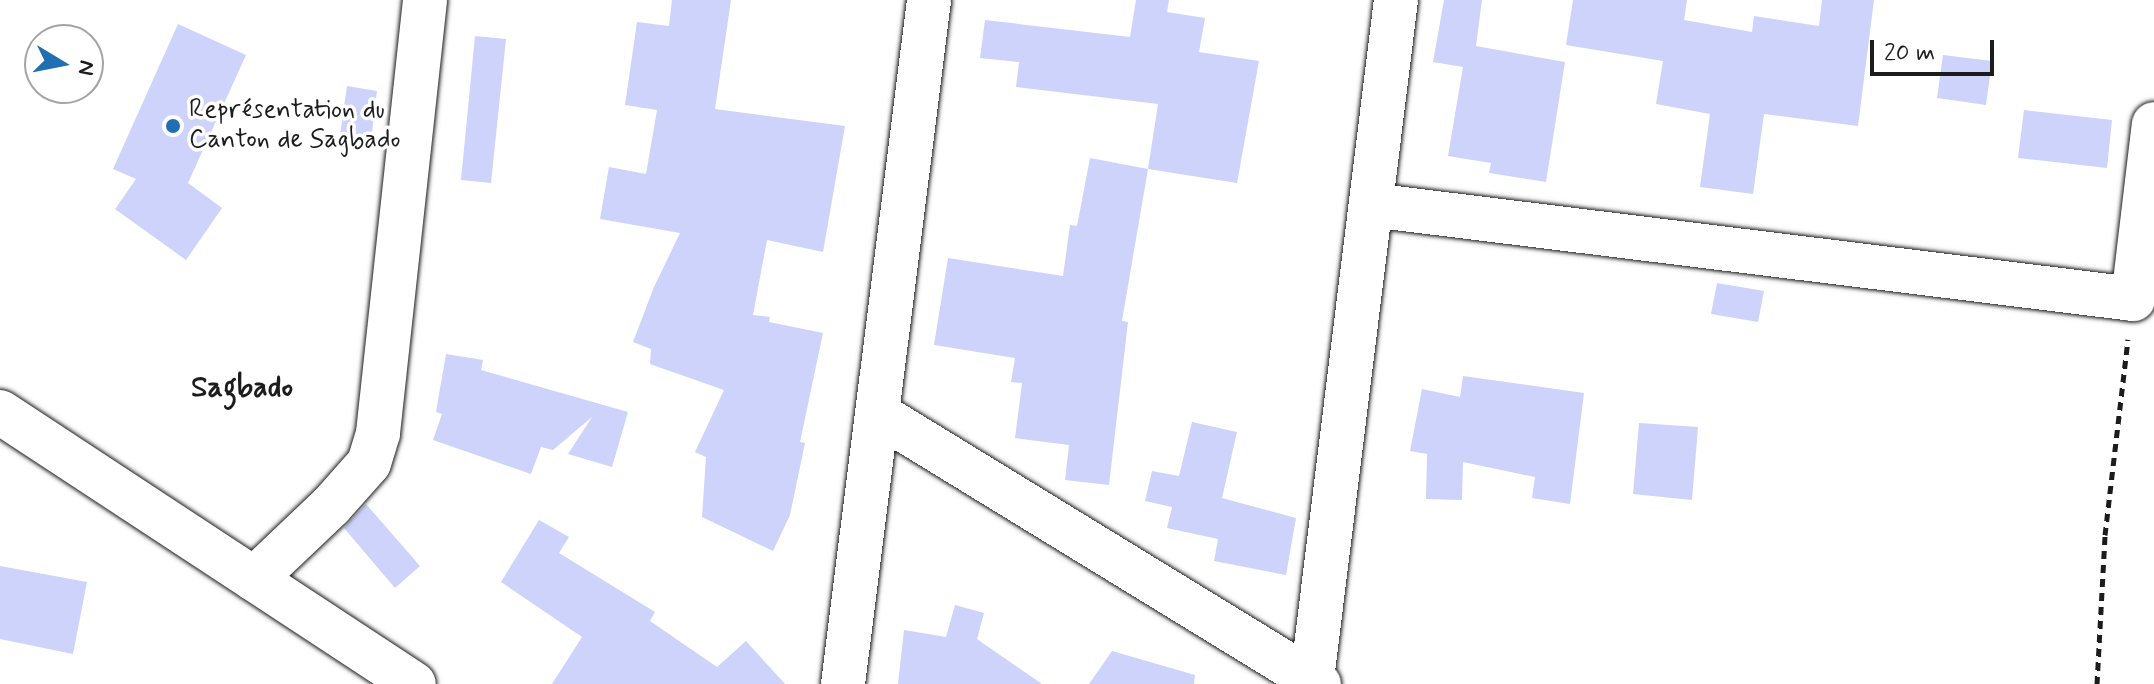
<!DOCTYPE html>
<html>
<head>
<meta charset="utf-8">
<style>
	body { margin:0 }
	#map { position:relative; width:2154px; height:684px; overflow:hidden; background:#fff; font-family:Mynerve,sans-serif }
	div>[style] { position:absolute }
	.building>* { inset:0; background:#cdd3fb }
	.path>* { height:5px; margin-top:-2.5px; transform-origin:0; background:repeating-linear-gradient(90deg,#1c1c1c 0 8px,transparent 0 14px) }
	.roads { filter:drop-shadow(0 0 2px #1c1c1c) drop-shadow(0 0 2px #1c1c1c) }
	.minor>* { height:44px; margin:-22px; padding:0 22px; transform-origin:22px; border-radius:22px; background:#fff }
	.dots>* { width:22px; height:22px; translate:-50% -50%; box-sizing:border-box; border:4px solid #fff; border-radius:50% }
	span { translate:-50% -50%; white-space:nowrap; text-align:center; line-height:1.15; -webkit-text-stroke:7px #fff; paint-order:stroke }
	.poi-label { font-size:26px; color:#1c1c1c }
	.left { translate:0 -50%; text-align:left }
	.quarter-label { font-size:30px; color:#1c1c1c; font-weight:700 }
	.north { position:absolute; left:24px; top:24px; width:80px; height:80px; box-sizing:border-box; background:#fff; border:2px solid #a4a4a4; border-radius:50%; rotate:100deg; font-size:22px; font-weight:700; line-height:32px; text-align:center; color:#1c1c1c }
	.north::after { content:''; display:block; margin:auto; width:28px; height:36px; background:#1f6fb2; clip-path:polygon(50% 0,100% 100%,50% 72%,0 100%) }
	.scale { position:absolute; left:1870px; top:40px; width:124px; height:36px; box-sizing:border-box; border:4px solid #1c1c1c; border-top:0; padding-left:10px; font-size:24px; line-height:28px; white-space:nowrap; color:#1c1c1c; -webkit-text-stroke:6px #fff; paint-order:stroke }
</style>
</head>
<body>
<div id="map">
	<div class="building">
		<div style="clip-path:polygon(672px 0,731px 0,715px 109px,845px 126px,823px 252px,767px 240px,753px 315px,770px 317px,769px 322px,823px 333px,800px 442px,805px 443px,790px 515px,773px 551px,702px 517px,706px 457px,695px 452px,724px 390px,650px 364px,651px 349px,633px 342px,654px 287px,680px 233px,600px 219px,609px 167px,646px 174px,657px 110px,625px 105px,637px 22px,669px 26px)"></div>
		<div style="clip-path:polygon(1136px 0,1169px 0,1167px 12px,1205px 18px,1199px 52px,1259px 61px,1237px 183px,1148px 169px,1122px 321px,1128px 322px,1109px 485px,1065px 480px,1069px 445px,1015px 438px,1022px 383px,1011px 382px,1015px 358px,934px 345px,948px 258px,1063px 276px,1070px 225px,1077px 226px,1090px 158px,1148px 169px,1158px 104px,1016px 87px,1019px 62px,980px 58px,985px 20px,1130px 37px)"></div>
		<div style="clip-path:polygon(1444px 0,1482px 0,1476px 46px,1565px 62px,1546px 182px,1489px 173px,1491px 163px,1448px 156px,1463px 67px,1433px 62px)"></div>
		<div style="clip-path:polygon(1573px 0,1687px 0,1684px 20px,1752px 32px,1754px 16px,1819px 26px,1822px 0,1874px 0,1858px 126px,1764px 114px,1753px 194px,1700px 187px,1710px 114px,1656px 104px,1663px 61px,1566px 45px)"></div>
		<div style="clip-path:polygon(178px 24px,246px 55px,188px 183px,222px 208px,186px 260px,115px 209px,136px 179px,113px 169px)"></div>
		<div style="clip-path:polygon(475px 36px,506px 39px,491px 183px,461px 180px)"></div>
		<div style="clip-path:polygon(1943px 55px,1992px 61px,1986px 105px,1937px 98px)"></div>
		<div style="clip-path:polygon(347px 86px,377px 91px,371px 140px,340px 135px)"></div>
		<div style="clip-path:polygon(2024px 110px,2112px 120px,2107px 168px,2018px 158px)"></div>
		<div style="clip-path:polygon(1717px 283px,1764px 291px,1758px 322px,1711px 314px)"></div>
		<div style="clip-path:polygon(446px 354px,483px 360px,481px 370px,628px 412px,612px 467px,568px 454px,592px 417px,553px 450px,541px 447px,531px 474px,433px 440px,442px 414px,436px 412px)"></div>
		<div style="clip-path:polygon(1463px 376px,1584px 393px,1570px 504px,1532px 498px,1535px 477px,1463px 462px,1462px 500px,1426px 499px,1427px 454px,1410px 451px,1422px 389px,1460px 397px)"></div>
		<div style="clip-path:polygon(1192px 422px,1237px 432px,1222px 498px,1296px 518px,1286px 575px,1214px 561px,1218px 539px,1167px 528px,1172px 507px,1145px 501px,1152px 471px,1179px 476px)"></div>
		<div style="clip-path:polygon(1639px 423px,1698px 427px,1692px 500px,1633px 494px)"></div>
		<div style="clip-path:polygon(366px 504px,420px 566px,395px 588px,344px 528px)"></div>
		<div style="clip-path:polygon(539px 520px,569px 537px,559px 553px,655px 612px,650px 621px,717px 667px,746px 641px,785px 684px,552px 684px,582px 637px,501px 582px)"></div>
		<div style="clip-path:polygon(0 566px,87px 582px,73px 654px,0 639px)"></div>
		<div style="clip-path:polygon(955px 605px,984px 613px,977px 639px,1042px 684px,898px 684px,904px 630px,946px 637px)"></div>
		<div style="clip-path:polygon(1112px 651px,1195px 675px,1194px 684px,1089px 684px)"></div>
	</div>
	<div class="path">
		<div style="left:2097px;top:684px;width:149px;rotate:-86.9deg"></div>
		<div style="left:2105px;top:535px;width:197px;rotate:-83.3deg"></div>
	</div>
	<div class="roads">
		<div class="minor">
			<div style="left:1371px;top:205px;width:768px;rotate:7.03deg"></div>
			<div style="left:2133px;top:299px;width:176px;rotate:-83.2deg"></div>
			<div style="left:0;top:412px;width:495px;rotate:33.3deg"></div>
			<div style="left:878px;top:414px;width:517px;rotate:31.48deg"></div>
			<div style="left:254px;top:579px;width:106px;rotate:-43.5deg"></div>
			<div style="left:331px;top:506px;width:57px;rotate:-48.5deg"></div>
			<div style="left:369px;top:463px;width:31px;rotate:-73deg"></div>
			<div style="left:378px;top:433px;width:436px;rotate:-83.8deg"></div>
			<div style="left:1312px;top:679px;width:684px;rotate:-82.95deg"></div>
			<div style="left:843px;top:684px;width:689px;rotate:-82.83deg"></div>
		</div>
	</div>
	<div class="dots">
		<div style="left:173px;top:126px;background:#1f6fb2"></div>
	</div>
	<div class="poi-label">
		<span class="left" style="left:189px;top:126px">Représentation du<br>Canton de Sagbado</span>
	</div>
	<div class="quarter-label">
		<span style="left:242px;top:388px">Sagbado</span>
	</div>
	<div class="north">N</div>
	<div class="scale">20 m</div>
</div>
</body>
</html>
